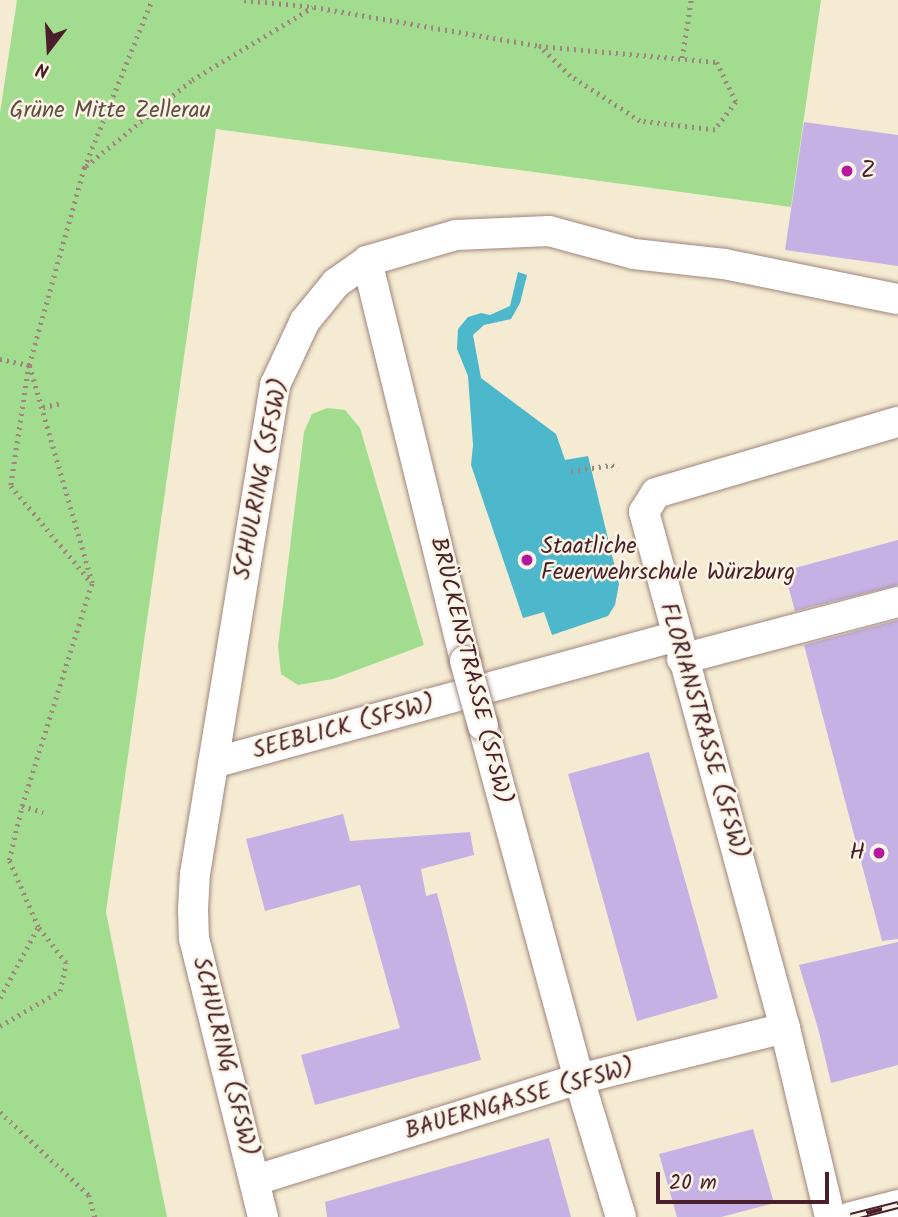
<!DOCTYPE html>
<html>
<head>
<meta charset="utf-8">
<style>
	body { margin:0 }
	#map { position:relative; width:898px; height:1217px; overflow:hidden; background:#f5ebd2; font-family:Kalam,sans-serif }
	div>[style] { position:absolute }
	.green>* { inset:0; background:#a2dc8f }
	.water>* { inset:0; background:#4db7cb }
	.building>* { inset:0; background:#c5b1e3 }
	.path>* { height:4.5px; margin-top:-2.25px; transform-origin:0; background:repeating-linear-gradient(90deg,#a0857e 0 2px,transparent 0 7px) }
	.roads { filter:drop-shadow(0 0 2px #a0857e) drop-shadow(0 0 2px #a0857e) }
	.lane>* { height:30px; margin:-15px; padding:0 15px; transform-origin:15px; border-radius:15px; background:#fff }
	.rail>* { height:8px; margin-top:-4px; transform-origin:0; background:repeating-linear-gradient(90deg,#fcf5e5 0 16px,#4a1f2b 0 32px); box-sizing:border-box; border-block:2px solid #4a1f2b }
	.bridges { filter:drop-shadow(0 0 2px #a0857e) drop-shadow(0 0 2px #a0857e) }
	.lane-bridge>* { height:30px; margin:-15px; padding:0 15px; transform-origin:15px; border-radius:15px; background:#fff }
	.dots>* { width:19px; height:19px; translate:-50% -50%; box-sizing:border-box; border:4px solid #fcf5e5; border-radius:50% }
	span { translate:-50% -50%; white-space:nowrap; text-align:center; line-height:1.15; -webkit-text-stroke:5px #fcf5e5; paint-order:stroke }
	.park-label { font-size:23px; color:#604e44 }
	.poi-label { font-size:23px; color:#4a1f2b }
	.left { translate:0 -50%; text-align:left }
	.right { translate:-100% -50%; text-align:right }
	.street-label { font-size:23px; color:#4a1f2b }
	.north { position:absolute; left:14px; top:14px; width:70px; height:70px; -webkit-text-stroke:5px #fcf5e5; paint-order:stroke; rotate:197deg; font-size:19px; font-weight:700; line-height:28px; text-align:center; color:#4a1f2b }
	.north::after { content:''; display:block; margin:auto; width:24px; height:32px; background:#4a1f2b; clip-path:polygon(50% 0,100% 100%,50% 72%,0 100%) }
	.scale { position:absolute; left:656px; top:1172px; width:173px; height:32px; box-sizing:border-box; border:4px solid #4a1f2b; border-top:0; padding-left:9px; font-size:21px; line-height:24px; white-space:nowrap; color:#4a1f2b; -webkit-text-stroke:5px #fcf5e5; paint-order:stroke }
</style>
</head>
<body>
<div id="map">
	<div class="green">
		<div style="clip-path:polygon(17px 0,821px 0,791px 207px,216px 129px,106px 912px,167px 1217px,0 1217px,0 113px)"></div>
		<div style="clip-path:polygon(327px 408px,345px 410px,360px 428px,424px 645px,333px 679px,298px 685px,281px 674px,278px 646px,304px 432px,312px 414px)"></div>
	</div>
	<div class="water">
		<div style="clip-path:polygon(518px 272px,527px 275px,520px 303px,511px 319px,484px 325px,473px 335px,481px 378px,556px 434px,565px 460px,588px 456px,619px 584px,615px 605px,608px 616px,552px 635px,544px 612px,523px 618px,471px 465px,473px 445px,468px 376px,457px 349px,458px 329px,468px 317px,481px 313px,490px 315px,510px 306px)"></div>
	</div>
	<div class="building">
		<div style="clip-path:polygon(804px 122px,898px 135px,898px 266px,785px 250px)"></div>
		<div style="clip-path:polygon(898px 540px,898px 585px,795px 611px,784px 571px)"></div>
		<div style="clip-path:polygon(898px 620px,898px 939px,882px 941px,804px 645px)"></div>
		<div style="clip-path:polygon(649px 752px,718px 998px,637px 1021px,568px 774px)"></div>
		<div style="clip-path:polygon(343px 814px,350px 841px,470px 832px,474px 855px,421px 869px,426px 896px,437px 893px,481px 1060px,315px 1105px,301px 1055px,400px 1028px,360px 885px,265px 911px,246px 839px)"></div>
		<div style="clip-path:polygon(898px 942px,898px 1065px,831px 1083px,819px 1032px,799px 965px)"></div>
		<div style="clip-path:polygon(753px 1129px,774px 1203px,721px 1217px,677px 1217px,659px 1154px)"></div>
		<div style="clip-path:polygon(549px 1138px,571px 1217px,327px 1217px,325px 1202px)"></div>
	</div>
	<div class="path">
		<div style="left:244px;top:0;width:70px;rotate:5.7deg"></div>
		<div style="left:314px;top:7px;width:228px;rotate:9.8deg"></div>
		<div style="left:539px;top:46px;width:179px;rotate:5.1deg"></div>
		<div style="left:717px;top:62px;width:44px;rotate:64.6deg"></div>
		<div style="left:736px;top:102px;width:35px;rotate:127deg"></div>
		<div style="left:715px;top:130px;width:76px;rotate:-173.2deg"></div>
		<div style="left:640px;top:121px;width:83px;rotate:-147.3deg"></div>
		<div style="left:570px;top:76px;width:43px;rotate:-135.9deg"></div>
		<div style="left:682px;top:58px;width:59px;rotate:-81.2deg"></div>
		<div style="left:86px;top:166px;width:136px;rotate:-39.1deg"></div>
		<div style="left:192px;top:80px;width:141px;rotate:-31.1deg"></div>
		<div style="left:0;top:359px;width:30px;rotate:12deg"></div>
		<div style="left:29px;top:365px;width:122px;rotate:98.5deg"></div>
		<div style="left:11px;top:486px;width:125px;rotate:50.2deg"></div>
		<div style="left:43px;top:407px;width:19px;rotate:-12deg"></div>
		<div style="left:571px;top:471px;width:41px;rotate:-8.3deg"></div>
		<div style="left:612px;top:465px;width:7px;rotate:34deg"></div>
		<div style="left:22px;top:806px;width:22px;rotate:16deg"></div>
		<div style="left:0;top:998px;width:81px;rotate:-61.8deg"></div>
		<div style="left:38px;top:927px;width:73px;rotate:-113.4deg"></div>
		<div style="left:9px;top:860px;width:56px;rotate:-76.5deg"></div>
		<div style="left:22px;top:806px;width:234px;rotate:-72.6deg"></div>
		<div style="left:92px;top:583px;width:227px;rotate:-106.1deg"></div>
		<div style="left:29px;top:365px;width:205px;rotate:-74.4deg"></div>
		<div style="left:84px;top:168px;width:181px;rotate:-68deg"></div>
		<div style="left:0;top:1026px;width:69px;rotate:-30.3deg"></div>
		<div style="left:60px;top:991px;width:29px;rotate:-78deg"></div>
		<div style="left:66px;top:963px;width:46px;rotate:-127.9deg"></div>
		<div style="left:0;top:1112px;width:122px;rotate:43deg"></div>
		<div style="left:89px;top:1195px;width:23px;rotate:75deg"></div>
	</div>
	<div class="roads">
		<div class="lane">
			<div style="left:367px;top:261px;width:412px;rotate:76.2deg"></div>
			<div style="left:682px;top:659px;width:223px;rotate:-14.8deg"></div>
			<div style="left:483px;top:726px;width:366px;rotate:74.8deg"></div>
			<div style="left:579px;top:1079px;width:144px;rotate:73.1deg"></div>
			<div style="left:213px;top:763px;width:480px;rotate:-15.3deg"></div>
			<div style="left:256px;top:1180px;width:338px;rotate:-17.4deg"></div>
			<div style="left:579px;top:1079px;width:212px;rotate:-13.9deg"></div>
			<div style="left:263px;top:1217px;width:286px;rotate:-103.9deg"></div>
			<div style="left:194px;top:939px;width:29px;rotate:-92deg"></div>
			<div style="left:193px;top:910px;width:36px;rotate:-87deg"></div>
			<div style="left:195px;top:874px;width:496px;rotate:-80.7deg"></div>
			<div style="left:275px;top:385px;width:71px;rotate:-64.9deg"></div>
			<div style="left:305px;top:321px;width:49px;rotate:-50.8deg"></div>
			<div style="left:336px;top:283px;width:38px;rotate:-35deg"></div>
			<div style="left:367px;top:261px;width:93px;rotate:-16.3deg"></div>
			<div style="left:456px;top:235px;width:93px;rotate:-2.5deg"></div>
			<div style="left:549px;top:231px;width:88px;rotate:15.1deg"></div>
			<div style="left:634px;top:254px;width:91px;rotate:6.3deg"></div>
			<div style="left:724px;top:264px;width:177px;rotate:11.4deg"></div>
			<div style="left:830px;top:1217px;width:194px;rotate:-103.4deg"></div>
			<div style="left:785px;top:1028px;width:535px;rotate:-105.28deg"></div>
			<div style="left:644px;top:512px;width:22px;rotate:-58deg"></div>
			<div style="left:656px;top:493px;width:252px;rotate:-16.4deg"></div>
			<div style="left:851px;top:1217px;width:49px;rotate:-14.3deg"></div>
		</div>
	</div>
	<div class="rail">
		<div style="left:851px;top:1217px;width:49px;rotate:-14.3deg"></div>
	</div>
	<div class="bridges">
		<div class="lane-bridge">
			<div style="left:465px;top:661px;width:67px;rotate:74.5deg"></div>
		</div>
	</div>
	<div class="dots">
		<div style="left:847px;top:171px;background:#b5179e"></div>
		<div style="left:527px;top:560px;background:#b5179e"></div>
		<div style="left:879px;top:853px;background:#b5179e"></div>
	</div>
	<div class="park-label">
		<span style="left:110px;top:111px">Grüne Mitte Zellerau</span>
	</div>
	<div class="poi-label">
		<span class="left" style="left:861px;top:171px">Z</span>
		<span class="left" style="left:541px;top:560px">Staatliche<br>Feuerwehrschule Würzburg</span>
		<span class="right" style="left:865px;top:853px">H</span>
	</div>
	<div class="street-label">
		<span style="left:262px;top:479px;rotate:-79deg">SCHULRING (SFSW)</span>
		<span style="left:470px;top:671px;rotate:76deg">BRÜCKENSTRASSE (SFSW)</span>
		<span style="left:344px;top:728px;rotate:-15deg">SEEBLICK (SFSW)</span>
		<span style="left:703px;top:731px;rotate:74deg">FLORIANSTRASSE (SFSW)</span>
		<span style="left:224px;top:1057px;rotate:76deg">SCHULRING (SFSW)</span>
		<span style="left:520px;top:1100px;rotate:-16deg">BAUERNGASSE (SFSW)</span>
	</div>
	<div class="north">N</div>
	<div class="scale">20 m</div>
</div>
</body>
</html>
